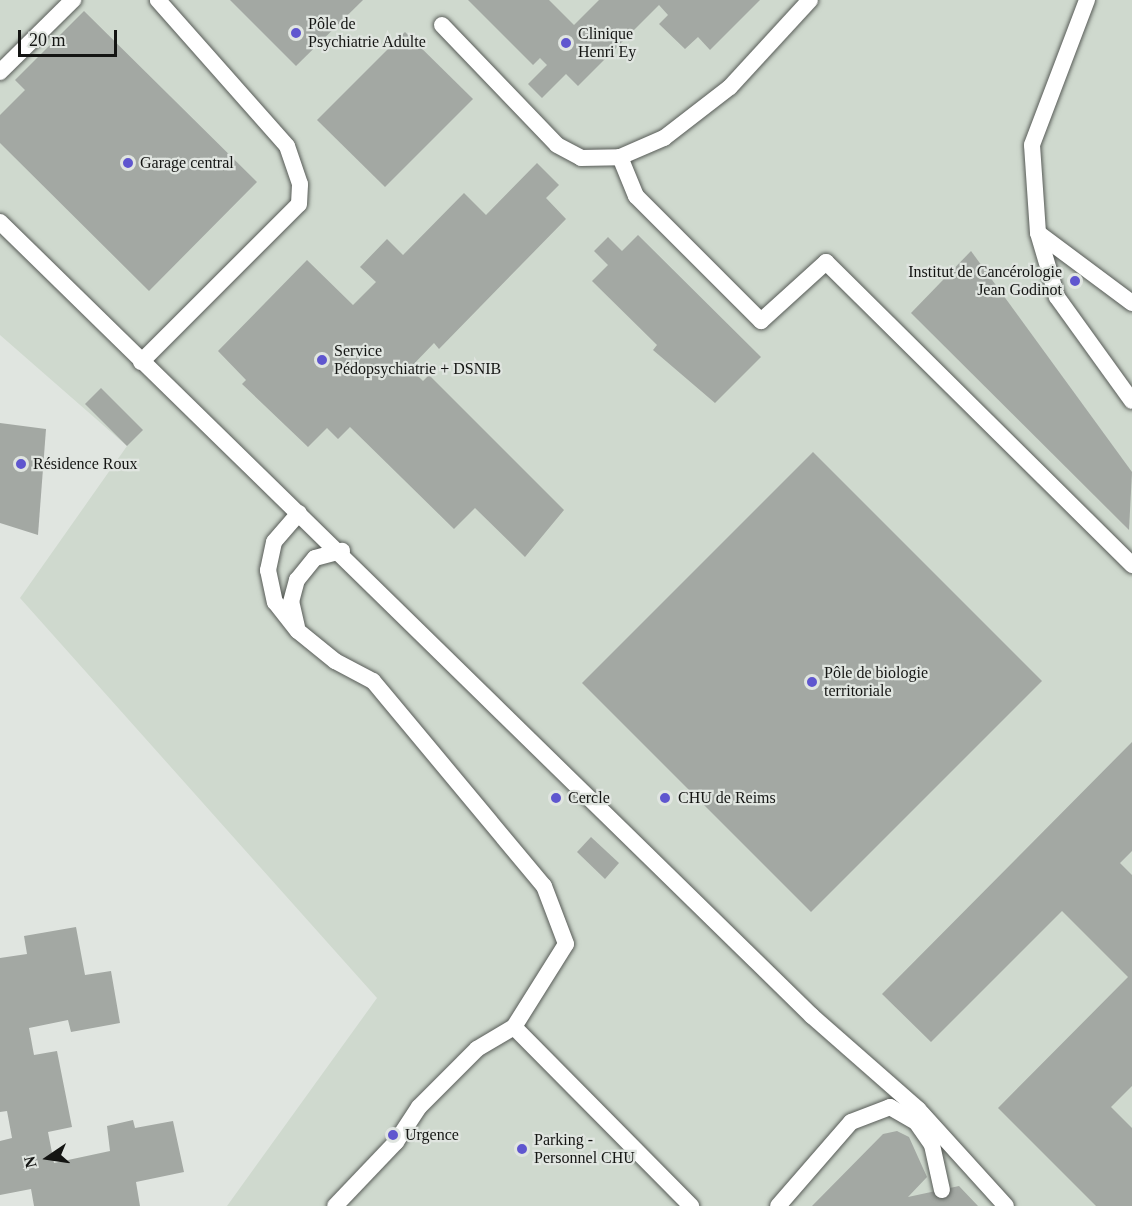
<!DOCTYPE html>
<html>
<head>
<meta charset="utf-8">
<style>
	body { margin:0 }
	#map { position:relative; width:1132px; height:1206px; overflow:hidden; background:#e0e5e0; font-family:Georgia,serif }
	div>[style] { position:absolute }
	.built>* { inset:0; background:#cfd9ce }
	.building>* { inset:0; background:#a3a8a3 }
	.roads { filter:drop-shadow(0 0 2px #575b57) drop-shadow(0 0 2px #575b57) }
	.service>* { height:16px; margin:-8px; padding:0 8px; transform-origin:8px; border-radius:8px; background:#fff }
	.dots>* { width:16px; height:16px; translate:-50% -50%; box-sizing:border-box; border:3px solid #e0e5e0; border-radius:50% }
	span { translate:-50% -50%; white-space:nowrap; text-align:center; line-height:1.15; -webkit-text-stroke:4.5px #e0e5e0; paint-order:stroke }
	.poi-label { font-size:16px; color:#141513 }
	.left { translate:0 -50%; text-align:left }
	.right { translate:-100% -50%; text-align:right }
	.north { position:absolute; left:18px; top:1128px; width:60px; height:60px; -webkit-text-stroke:4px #e0e5e0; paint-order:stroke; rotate:257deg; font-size:16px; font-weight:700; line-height:24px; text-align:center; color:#141513 }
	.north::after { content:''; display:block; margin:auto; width:21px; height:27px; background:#141513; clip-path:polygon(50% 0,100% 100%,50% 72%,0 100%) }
	.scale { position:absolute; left:18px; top:30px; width:99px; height:27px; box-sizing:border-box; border:3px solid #141513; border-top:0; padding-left:8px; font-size:18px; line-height:21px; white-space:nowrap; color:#141513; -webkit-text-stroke:4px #e0e5e0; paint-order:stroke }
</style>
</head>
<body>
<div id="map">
	<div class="built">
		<div style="clip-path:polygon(0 0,1132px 0,1132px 1206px,227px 1206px,377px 998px,20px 598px,127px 446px,0 335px)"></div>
	</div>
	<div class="building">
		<div style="clip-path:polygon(230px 0,363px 0,296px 66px)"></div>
		<div style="clip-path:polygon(468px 0,549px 0,574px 25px,599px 0,760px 0,710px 50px,698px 37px,685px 49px,659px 24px,668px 15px,659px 5px,578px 86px,566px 74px,542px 98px,528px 84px,547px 65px,540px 58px,533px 65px)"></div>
		<div style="clip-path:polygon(84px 11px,257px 182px,149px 291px,0 143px,0 115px,25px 90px,15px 80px)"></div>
		<div style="clip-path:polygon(405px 32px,473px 99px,385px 187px,317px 120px)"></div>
		<div style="clip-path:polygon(537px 163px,559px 185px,546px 198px,566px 219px,439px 349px,434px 343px,410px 368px,423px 381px,429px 375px,564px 510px,525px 557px,475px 508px,454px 529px,350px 427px,338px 439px,327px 428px,308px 447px,242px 384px,246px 380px,218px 351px,307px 260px,353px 305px,376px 282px,360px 267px,387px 239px,403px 255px,464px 193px,486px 215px)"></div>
		<div style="clip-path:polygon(638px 235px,761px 357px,715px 403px,653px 350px,657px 345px,592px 281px,608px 265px,594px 251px,608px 237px,622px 251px)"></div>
		<div style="clip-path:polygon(971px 251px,1132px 472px,1129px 530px,911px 313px)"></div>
		<div style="clip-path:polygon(101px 388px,143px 430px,127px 446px,85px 404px)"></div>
		<div style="clip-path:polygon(0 423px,46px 429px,38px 535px,0 523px)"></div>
		<div style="clip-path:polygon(813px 452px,1042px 681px,811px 912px,582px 683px)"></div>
		<div style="clip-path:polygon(1132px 742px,1132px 851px,1120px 863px,1132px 875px,1132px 1086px,1111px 1107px,1132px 1128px,1132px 1206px,1096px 1206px,998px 1108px,1128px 977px,1062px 911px,931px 1042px,882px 994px)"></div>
		<div style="clip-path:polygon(591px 837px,619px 863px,605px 879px,577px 852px)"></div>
		<div style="clip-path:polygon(76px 927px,85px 975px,111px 971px,120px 1023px,71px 1032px,68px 1020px,29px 1028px,34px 1055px,57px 1051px,72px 1127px,48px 1132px,54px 1163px,110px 1151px,107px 1126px,133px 1120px,135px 1128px,173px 1121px,184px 1172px,136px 1182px,140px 1206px,34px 1206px,31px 1189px,0 1195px,0 1141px,12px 1138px,7px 1111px,0 1112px,0 958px,27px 954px,24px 936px)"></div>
		<div style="clip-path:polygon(897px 1131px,909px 1137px,927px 1177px,908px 1197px,959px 1186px,978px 1206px,812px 1206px,883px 1134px)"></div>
	</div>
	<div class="roads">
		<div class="service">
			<div style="left:1087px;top:0;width:155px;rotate:110.8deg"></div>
			<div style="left:1032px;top:145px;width:88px;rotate:86.1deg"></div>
			<div style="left:1038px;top:233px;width:67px;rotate:73.5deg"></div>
			<div style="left:1057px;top:297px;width:128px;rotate:54.2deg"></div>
			<div style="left:442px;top:25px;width:166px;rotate:46.2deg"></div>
			<div style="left:557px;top:145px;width:27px;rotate:28deg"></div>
			<div style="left:581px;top:158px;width:39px;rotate:-1deg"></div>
			<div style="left:620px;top:157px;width:48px;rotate:-23.4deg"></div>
			<div style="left:664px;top:138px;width:83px;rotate:-37.7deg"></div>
			<div style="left:730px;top:87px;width:118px;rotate:-47.4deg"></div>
			<div style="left:0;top:72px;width:103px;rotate:-44.6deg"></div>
			<div style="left:620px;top:157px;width:42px;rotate:67.7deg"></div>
			<div style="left:636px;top:196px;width:177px;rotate:45deg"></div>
			<div style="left:761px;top:321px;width:88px;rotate:-42.2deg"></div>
			<div style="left:826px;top:262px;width:431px;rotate:44.7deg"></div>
			<div style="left:0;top:222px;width:1136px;rotate:44.36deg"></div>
			<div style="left:812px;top:1016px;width:141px;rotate:41.3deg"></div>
			<div style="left:918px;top:1109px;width:131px;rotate:47.8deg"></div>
			<div style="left:1038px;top:233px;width:117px;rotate:36.7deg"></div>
			<div style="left:141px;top:362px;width:223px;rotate:-45deg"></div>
			<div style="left:299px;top:204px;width:20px;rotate:-87deg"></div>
			<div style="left:300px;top:184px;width:40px;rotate:-108.9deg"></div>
			<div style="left:287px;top:146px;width:195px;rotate:-131.5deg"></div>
			<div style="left:299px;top:513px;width:38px;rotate:131deg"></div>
			<div style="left:274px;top:542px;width:29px;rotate:102deg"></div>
			<div style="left:268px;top:570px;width:33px;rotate:78deg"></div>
			<div style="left:275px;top:602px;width:37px;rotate:52deg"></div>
			<div style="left:298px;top:631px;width:48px;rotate:39deg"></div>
			<div style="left:335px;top:661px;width:43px;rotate:27.8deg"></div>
			<div style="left:373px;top:681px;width:267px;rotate:50.2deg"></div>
			<div style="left:544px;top:886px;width:62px;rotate:69.2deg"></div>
			<div style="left:566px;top:944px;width:98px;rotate:122.1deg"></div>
			<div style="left:514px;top:1027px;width:43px;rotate:149.3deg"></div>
			<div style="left:477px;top:1049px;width:82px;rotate:135deg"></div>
			<div style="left:419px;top:1107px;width:42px;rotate:123.3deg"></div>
			<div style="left:396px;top:1142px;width:88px;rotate:133.6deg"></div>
			<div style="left:297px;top:627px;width:26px;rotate:-103deg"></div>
			<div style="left:291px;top:602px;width:23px;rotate:-75deg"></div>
			<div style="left:297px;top:580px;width:28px;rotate:-51deg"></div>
			<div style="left:315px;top:558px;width:28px;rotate:-15deg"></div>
			<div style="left:514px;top:1027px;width:252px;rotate:45.3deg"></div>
			<div style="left:778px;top:1206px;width:111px;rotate:-49deg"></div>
			<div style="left:851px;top:1122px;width:42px;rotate:-21deg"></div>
			<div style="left:890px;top:1107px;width:30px;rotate:30deg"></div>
			<div style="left:916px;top:1122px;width:28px;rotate:55deg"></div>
			<div style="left:932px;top:1145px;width:46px;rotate:77.5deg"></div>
		</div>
	</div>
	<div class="dots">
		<div style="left:296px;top:33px;background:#5f56cf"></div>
		<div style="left:566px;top:43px;background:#5f56cf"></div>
		<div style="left:128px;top:163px;background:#5f56cf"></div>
		<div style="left:1075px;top:281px;background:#5f56cf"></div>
		<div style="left:322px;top:360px;background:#5f56cf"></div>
		<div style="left:21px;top:464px;background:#5f56cf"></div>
		<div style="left:812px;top:682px;background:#5f56cf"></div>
		<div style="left:556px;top:798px;background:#5f56cf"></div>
		<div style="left:665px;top:798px;background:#5f56cf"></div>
		<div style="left:393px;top:1135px;background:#5f56cf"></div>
		<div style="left:522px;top:1149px;background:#5f56cf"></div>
	</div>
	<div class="poi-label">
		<span class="left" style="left:308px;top:33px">Pôle de<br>Psychiatrie Adulte</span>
		<span class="left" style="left:578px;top:43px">Clinique<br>Henri Ey</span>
		<span class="left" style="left:140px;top:163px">Garage central</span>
		<span class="right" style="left:1062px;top:281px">Institut de Cancérologie<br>Jean Godinot</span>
		<span class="left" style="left:334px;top:360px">Service<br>Pédopsychiatrie + DSNIB</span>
		<span class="left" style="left:33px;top:464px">Résidence Roux</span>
		<span class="left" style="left:824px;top:682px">Pôle de biologie<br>territoriale</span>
		<span class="left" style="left:568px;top:798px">Cercle</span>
		<span class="left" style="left:678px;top:798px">CHU de Reims</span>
		<span class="left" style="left:405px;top:1135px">Urgence</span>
		<span class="left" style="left:534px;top:1149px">Parking -<br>Personnel CHU</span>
	</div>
	<div class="north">N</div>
	<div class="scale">20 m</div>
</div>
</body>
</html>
